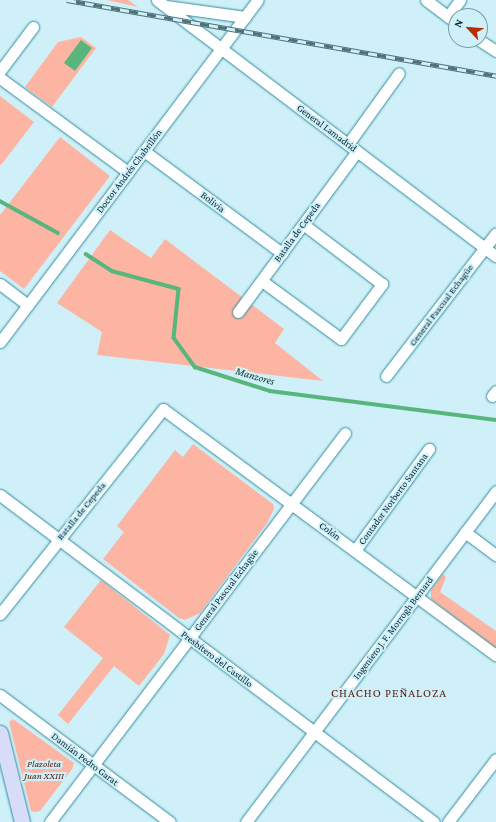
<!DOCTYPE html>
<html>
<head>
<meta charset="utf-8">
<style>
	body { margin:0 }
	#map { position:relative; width:496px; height:822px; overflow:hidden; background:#cff0f8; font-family:"Crimson Pro",serif }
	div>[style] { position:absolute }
	.green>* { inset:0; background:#fdb5a3 }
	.water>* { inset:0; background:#58b57c }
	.stream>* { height:3.5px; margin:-1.75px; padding:0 1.75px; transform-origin:1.75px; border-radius:1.75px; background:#58b57c }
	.roads { filter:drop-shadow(0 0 1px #308c9f) drop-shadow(0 0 1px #308c9f) }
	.street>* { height:11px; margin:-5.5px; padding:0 5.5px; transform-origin:5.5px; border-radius:5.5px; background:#fff }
	.secondary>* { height:15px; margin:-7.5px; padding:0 7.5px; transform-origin:7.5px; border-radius:7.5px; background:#d7dcf9 }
	.rail>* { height:4.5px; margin-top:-2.25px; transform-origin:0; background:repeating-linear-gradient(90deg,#cff0f8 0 9px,#4f727a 0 18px); box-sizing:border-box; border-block:1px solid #4f727a }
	span { translate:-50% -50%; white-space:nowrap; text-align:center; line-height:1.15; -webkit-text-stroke:4px #cff0f8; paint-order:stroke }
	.street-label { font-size:10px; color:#00242c }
	.park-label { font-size:10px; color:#54180a; font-style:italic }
	.water-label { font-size:11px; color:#0c341d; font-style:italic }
	.quarter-label { font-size:12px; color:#5d1b0b; letter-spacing:1px }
	.north { position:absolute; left:448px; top:8px; width:40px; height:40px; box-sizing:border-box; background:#cff0f8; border:1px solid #7c9ea6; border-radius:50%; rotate:296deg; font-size:11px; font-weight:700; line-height:16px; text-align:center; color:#00242c }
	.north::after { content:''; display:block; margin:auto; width:14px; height:18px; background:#b72d04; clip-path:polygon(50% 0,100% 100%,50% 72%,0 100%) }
</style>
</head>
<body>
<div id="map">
	<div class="green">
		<div style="clip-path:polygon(107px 0,128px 0,138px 7px)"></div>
		<div style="clip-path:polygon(81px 37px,96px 48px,52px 107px,25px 87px,58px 42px)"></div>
		<div style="clip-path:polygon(0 96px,34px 122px,1px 165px,0 165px)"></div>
		<div style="clip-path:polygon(60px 137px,110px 176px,24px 289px,0 271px,0 215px)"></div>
		<div style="clip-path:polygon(110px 230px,151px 258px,165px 239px,284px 329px,275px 343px,323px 381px,97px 355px,102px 332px,57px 303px)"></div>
		<div style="clip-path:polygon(193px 444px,273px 504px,274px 509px,267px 523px,200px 613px,185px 620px,179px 618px,103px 559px,124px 532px,117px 526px,156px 475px,175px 450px,183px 457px)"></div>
		<div style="clip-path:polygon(443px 574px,446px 577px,440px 592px,496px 631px,496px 649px,431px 599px,431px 590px)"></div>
		<div style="clip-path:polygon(101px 580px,170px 635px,164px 654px,139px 686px,114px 666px,68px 724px,58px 715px,103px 658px,64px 627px)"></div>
		<div style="clip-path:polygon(13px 719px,74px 763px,72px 769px,40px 811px,35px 812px,31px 811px,9px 722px)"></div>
	</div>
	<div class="water">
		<div style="clip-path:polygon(81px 40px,92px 48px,75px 71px,64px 63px)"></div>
	</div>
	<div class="stream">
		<div style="left:0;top:201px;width:66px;rotate:28.9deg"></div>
		<div style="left:86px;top:254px;width:31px;rotate:33deg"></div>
		<div style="left:112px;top:271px;width:69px;rotate:15deg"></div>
		<div style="left:179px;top:289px;width:49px;rotate:95.8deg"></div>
		<div style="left:174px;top:338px;width:36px;rotate:54deg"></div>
		<div style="left:195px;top:367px;width:79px;rotate:17.7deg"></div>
		<div style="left:270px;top:391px;width:228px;rotate:7.3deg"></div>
	</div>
	<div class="roads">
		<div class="street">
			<div style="left:157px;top:0;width:425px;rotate:37.1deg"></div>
			<div style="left:426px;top:0;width:38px;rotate:37deg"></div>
			<div style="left:166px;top:6px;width:80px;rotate:7.9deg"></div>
			<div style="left:448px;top:16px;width:20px;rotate:-53deg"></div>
			<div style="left:479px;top:40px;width:20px;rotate:33deg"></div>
			<div style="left:0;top:71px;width:55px;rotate:-53.1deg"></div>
			<div style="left:0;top:78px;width:159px;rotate:36.3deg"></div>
			<div style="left:348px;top:144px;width:87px;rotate:-54.3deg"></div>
			<div style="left:144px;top:151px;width:172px;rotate:36.5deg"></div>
			<div style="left:262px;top:281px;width:98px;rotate:36.3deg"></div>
			<div style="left:341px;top:339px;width:69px;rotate:-53.3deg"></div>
			<div style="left:382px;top:284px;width:99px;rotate:-142.8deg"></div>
			<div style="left:0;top:284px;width:35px;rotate:37deg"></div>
			<div style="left:238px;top:312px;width:200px;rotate:-53.5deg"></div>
			<div style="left:0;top:342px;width:428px;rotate:-53deg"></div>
			<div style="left:386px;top:376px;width:180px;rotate:-52.4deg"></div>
			<div style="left:492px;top:396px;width:6px;rotate:-51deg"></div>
			<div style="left:0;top:495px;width:543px;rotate:37deg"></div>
			<div style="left:465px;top:532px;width:39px;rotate:37deg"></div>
			<div style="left:356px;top:549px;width:124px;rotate:-53.9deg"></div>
			<div style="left:0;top:614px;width:262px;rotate:-51.5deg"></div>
			<div style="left:163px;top:409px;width:414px;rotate:36.5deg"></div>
			<div style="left:0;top:695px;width:212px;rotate:36.8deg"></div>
			<div style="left:50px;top:822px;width:488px;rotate:-52.8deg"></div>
			<div style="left:246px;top:822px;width:415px;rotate:-52.9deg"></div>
			<div style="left:448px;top:822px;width:79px;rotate:-52.7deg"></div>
		</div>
		<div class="secondary">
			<div style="left:0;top:733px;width:92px;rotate:76.1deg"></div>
		</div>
	</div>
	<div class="rail">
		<div style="left:67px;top:0;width:436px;rotate:10deg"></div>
	</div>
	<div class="street-label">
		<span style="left:327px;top:128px;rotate:37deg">General Lamadrid</span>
		<span style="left:129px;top:171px;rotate:-53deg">Doctor Andrés Chabrillón</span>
		<span style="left:213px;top:202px;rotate:37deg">Bolivia</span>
		<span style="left:297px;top:232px;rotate:-54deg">Batalla de Cepeda</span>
		<span style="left:441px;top:305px;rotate:-53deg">General Pascual Echagüe</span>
		<span style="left:393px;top:499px;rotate:-54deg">Contador Norberto Santana</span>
		<span style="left:81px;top:511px;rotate:-51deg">Batalla de Cepeda</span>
		<span style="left:330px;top:531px;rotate:36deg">Colón</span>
		<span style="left:226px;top:590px;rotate:-53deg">General Pascual Echagüe</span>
		<span style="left:393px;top:628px;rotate:-53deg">Ingeniero J. F. Morrogh Bernard</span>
		<span style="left:217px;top:659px;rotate:37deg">Presbítero del Castillo</span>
		<span style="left:85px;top:759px;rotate:37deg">Damián Pedro Garat</span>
	</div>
	<div class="park-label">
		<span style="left:44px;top:769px">Plazoleta<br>Juan XXIII</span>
	</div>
	<div class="water-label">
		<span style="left:255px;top:376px;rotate:16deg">Manzores</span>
	</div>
	<div class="quarter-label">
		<span style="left:389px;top:694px">CHACHO PEÑALOZA</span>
	</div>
	<div class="north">N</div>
</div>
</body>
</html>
